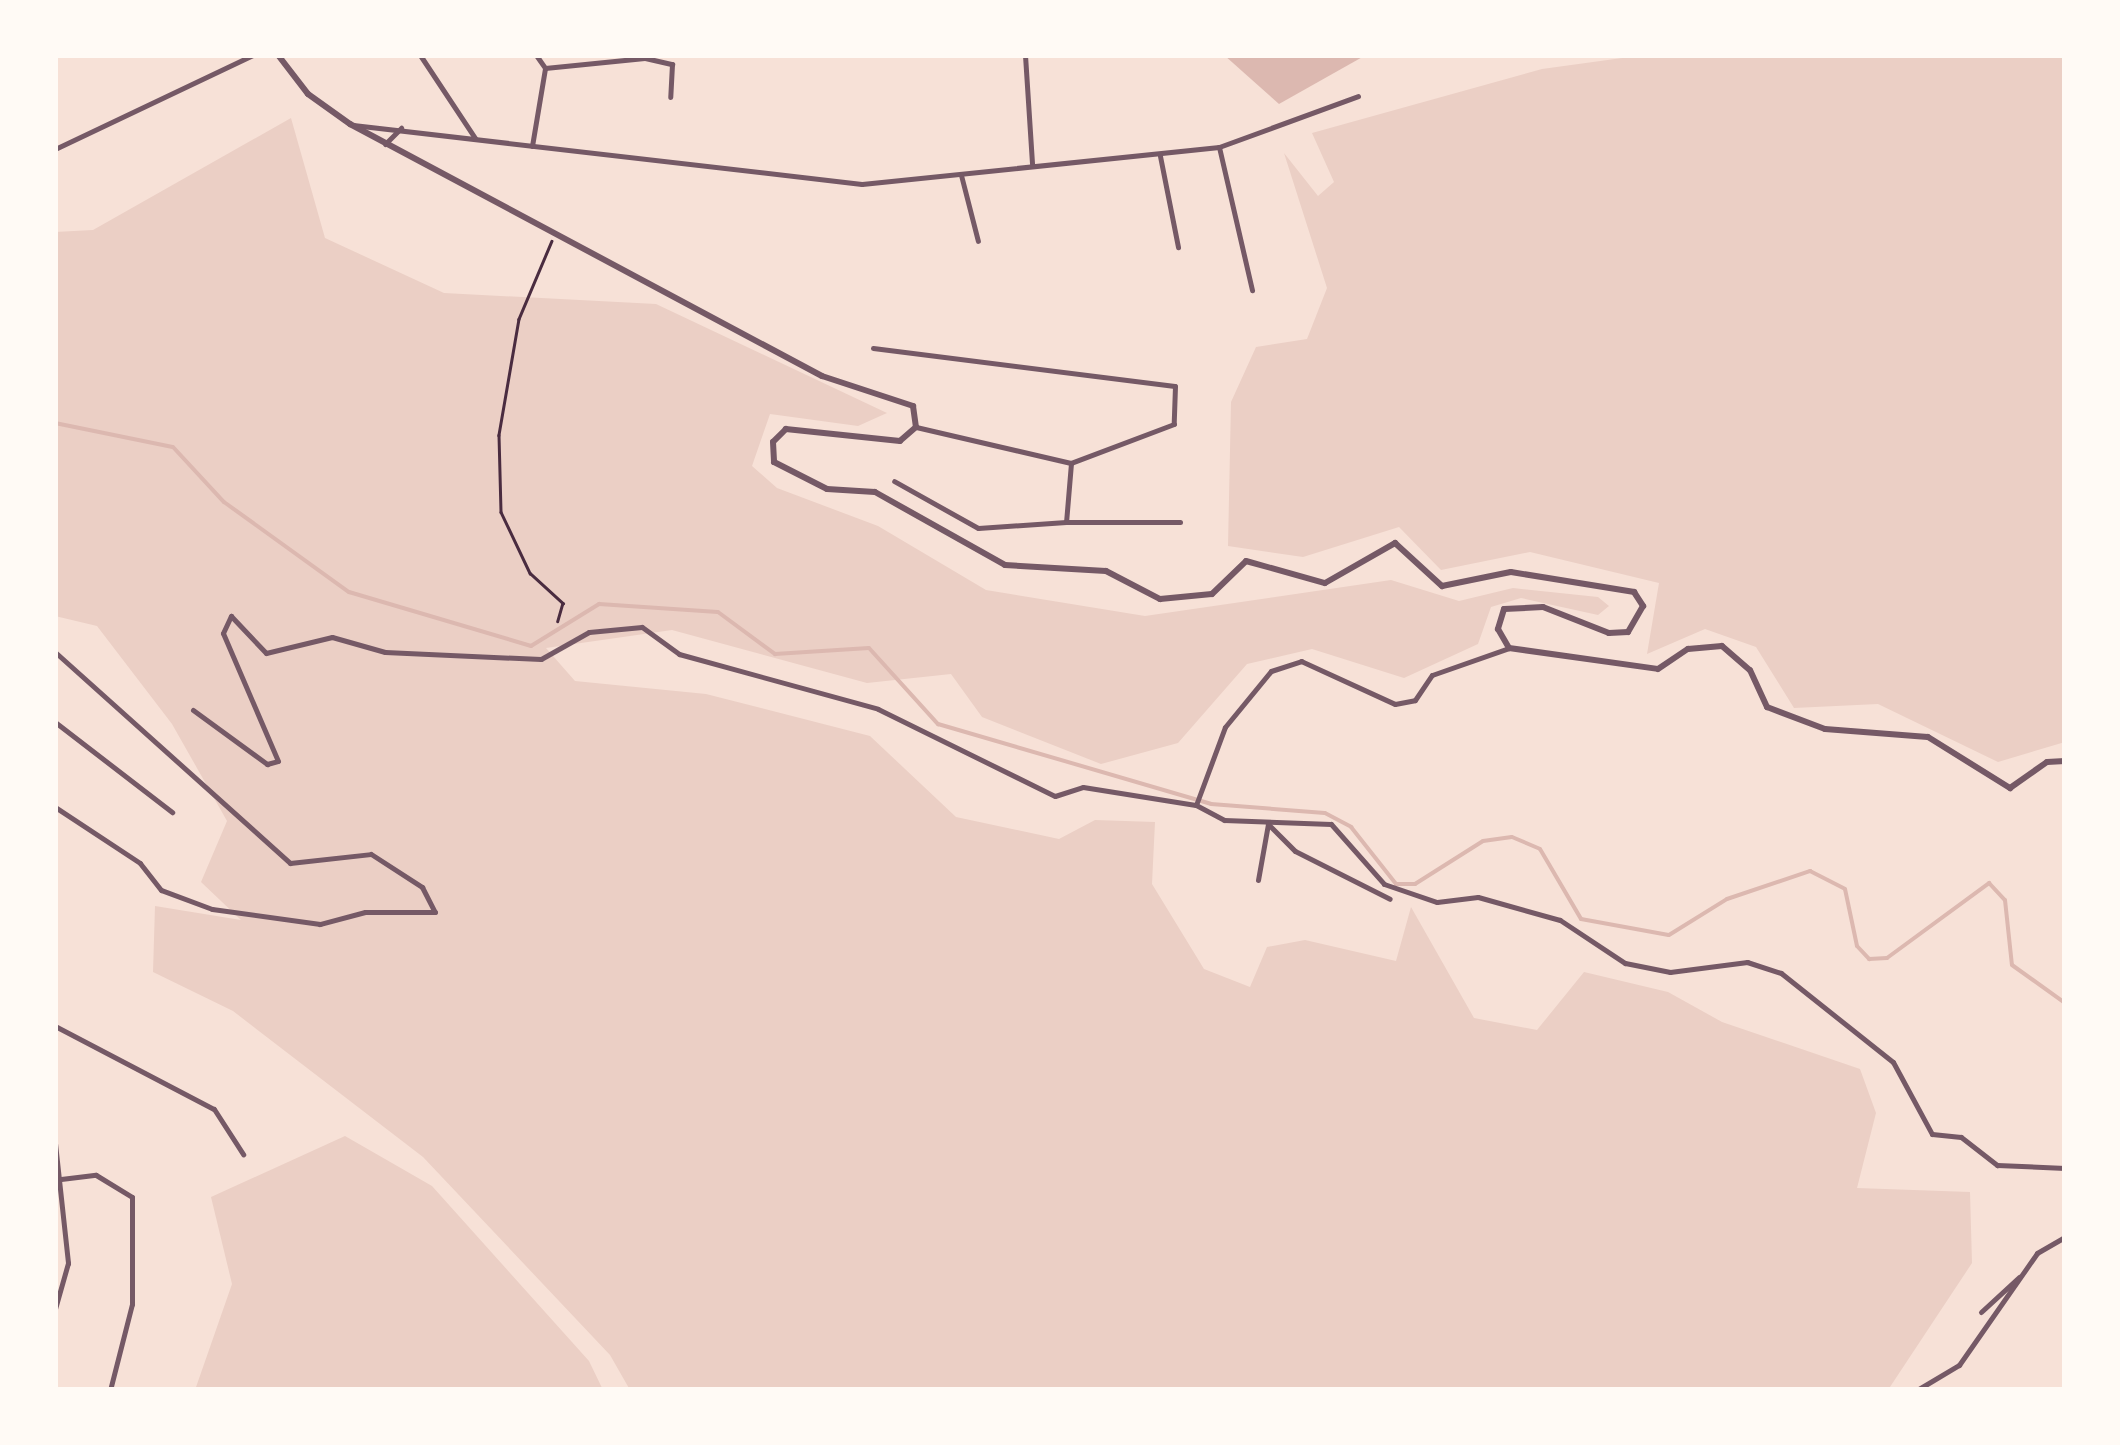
<!DOCTYPE html>
<html>
<head>
<meta charset="utf-8">
<style>
	body { margin:0 }
	#map { position:relative; width:2120px; height:1445px; overflow:hidden; background:#f7e1d7; font-family:Poppins,sans-serif }
	div>[style] { position:absolute }
	.green>* { inset:0; background:#ebcfc5 }
	.water>* { inset:0; background:#dcb8b0 }
	.stream>* { height:4px; margin:-2px; padding:0 2px; transform-origin:2px; border-radius:2px; background:#dcb8b0 }
	.path>* { height:2.5px; margin:-1.25px; padding:0 1.25px; transform-origin:1.25px; border-radius:1.25px; background:#4a2c40 }
	.minor>* { height:5px; margin:-2.5px; padding:0 2.5px; transform-origin:2.5px; border-radius:2.5px; background:#755966 }
	.tertiary>* { height:6px; margin:-3px; padding:0 3px; transform-origin:3px; border-radius:3px; background:#755966 }
	span { translate:-50% -50%; white-space:nowrap; text-align:center; line-height:1.15; -webkit-text-stroke:10px #fffaf5; paint-order:stroke }
	.frame { position:absolute; inset:0; border:58px solid #fffaf5; pointer-events:none }
</style>
</head>
<body>
<div id="map">
	<div class="green">
		<div style="clip-path:polygon(1644px 55px,2065px 55px,2065px 742px,1998px 762px,1878px 704px,1794px 708px,1756px 647px,1705px 629px,1647px 654px,1659px 583px,1530px 552px,1441px 570px,1399px 527px,1303px 557px,1228px 546px,1231px 402px,1256px 347px,1307px 339px,1327px 288px,1284px 153px,1318px 196px,1334px 182px,1312px 133px,1542px 69px)"></div>
		<div style="clip-path:polygon(291px 118px,325px 238px,444px 293px,656px 304px,887px 413px,858px 426px,770px 414px,752px 466px,777px 488px,878px 526px,986px 590px,1145px 616px,1391px 580px,1459px 601px,1513px 588px,1598px 597px,1609px 606px,1598px 615px,1521px 598px,1491px 607px,1478px 644px,1404px 678px,1312px 649px,1247px 664px,1178px 743px,1101px 764px,982px 717px,951px 674px,867px 683px,672px 630px,546px 648px,575px 681px,706px 694px,870px 736px,956px 817px,1059px 839px,1095px 820px,1155px 822px,1152px 884px,1204px 969px,1250px 987px,1267px 947px,1305px 940px,1396px 961px,1411px 907px,1474px 1018px,1537px 1030px,1584px 972px,1668px 992px,1722px 1022px,1860px 1069px,1876px 1113px,1857px 1188px,1970px 1192px,1972px 1263px,1888px 1390px,630px 1390px,610px 1355px,423px 1157px,233px 1011px,153px 972px,155px 906px,241px 920px,201px 882px,227px 821px,172px 724px,97px 626px,55px 616px,55px 232px,93px 230px)"></div>
		<div style="clip-path:polygon(345px 1136px,432px 1186px,589px 1361px,603px 1390px,195px 1390px,232px 1284px,211px 1197px)"></div>
	</div>
	<div class="water">
		<div style="clip-path:polygon(1224px 55px,1366px 55px,1279px 104px)"></div>
	</div>
	<div class="stream">
		<div style="left:55px;top:423px;width:120px;rotate:11.5deg"></div>
		<div style="left:173px;top:447px;width:75px;rotate:47.2deg"></div>
		<div style="left:224px;top:502px;width:154px;rotate:35.8deg"></div>
		<div style="left:349px;top:592px;width:190px;rotate:16.5deg"></div>
		<div style="left:531px;top:646px;width:80px;rotate:-31.7deg"></div>
		<div style="left:599px;top:604px;width:119px;rotate:3.8deg"></div>
		<div style="left:718px;top:612px;width:71px;rotate:36.4deg"></div>
		<div style="left:775px;top:654px;width:94px;rotate:-3.7deg"></div>
		<div style="left:869px;top:648px;width:103px;rotate:47.8deg"></div>
		<div style="left:938px;top:724px;width:284px;rotate:16.3deg"></div>
		<div style="left:1211px;top:804px;width:114px;rotate:4.5deg"></div>
		<div style="left:1325px;top:813px;width:30px;rotate:28deg"></div>
		<div style="left:1351px;top:827px;width:73px;rotate:51.7deg"></div>
		<div style="left:1396px;top:884px;width:19px"></div>
		<div style="left:1415px;top:884px;width:80px;rotate:-32.3deg"></div>
		<div style="left:1483px;top:841px;width:29px;rotate:-8deg"></div>
		<div style="left:1512px;top:837px;width:30px;rotate:23deg"></div>
		<div style="left:1540px;top:849px;width:81px;rotate:59.6deg"></div>
		<div style="left:1581px;top:919px;width:89px;rotate:10.3deg"></div>
		<div style="left:1669px;top:935px;width:68px;rotate:-31.8deg"></div>
		<div style="left:1727px;top:899px;width:88px;rotate:-18.6deg"></div>
		<div style="left:1810px;top:871px;width:39px;rotate:27deg"></div>
		<div style="left:1845px;top:889px;width:58px;rotate:78.1deg"></div>
		<div style="left:1857px;top:946px;width:18px;rotate:47deg"></div>
		<div style="left:1869px;top:959px;width:18px;rotate:-3deg"></div>
		<div style="left:1887px;top:958px;width:127px;rotate:-36.3deg"></div>
		<div style="left:1989px;top:883px;width:23px;rotate:47deg"></div>
		<div style="left:2005px;top:900px;width:65px;rotate:83.9deg"></div>
		<div style="left:2012px;top:965px;width:65px;rotate:35.6deg"></div>
	</div>
	<div class="path">
		<div style="left:552px;top:241px;width:85px;rotate:112.9deg"></div>
		<div style="left:519px;top:319px;width:118px;rotate:99.8deg"></div>
		<div style="left:499px;top:435px;width:77px;rotate:88.5deg"></div>
		<div style="left:501px;top:512px;width:68px;rotate:64.6deg"></div>
		<div style="left:530px;top:573px;width:45px;rotate:42.3deg"></div>
		<div style="left:563px;top:603px;width:19px;rotate:106deg"></div>
	</div>
	<div class="minor">
		<div style="left:420px;top:55px;width:100px;rotate:56.5deg"></div>
		<div style="left:536px;top:55px;width:16px;rotate:55deg"></div>
		<div style="left:1025px;top:55px;width:109px;rotate:86.3deg"></div>
		<div style="left:353px;top:125px;width:512px;rotate:6.61deg"></div>
		<div style="left:862px;top:184px;width:359px;rotate:-5.9deg"></div>
		<div style="left:1219px;top:147px;width:148px;rotate:-20.1deg"></div>
		<div style="left:385px;top:144px;width:23px;rotate:-45deg"></div>
		<div style="left:532px;top:146px;width:79px;rotate:-80.5deg"></div>
		<div style="left:545px;top:68px;width:100px;rotate:-5.7deg"></div>
		<div style="left:645px;top:58px;width:28px;rotate:13deg"></div>
		<div style="left:672px;top:64px;width:33px;rotate:93deg"></div>
		<div style="left:1219px;top:147px;width:147px;rotate:77deg"></div>
		<div style="left:55px;top:149px;width:219px;rotate:-25.4deg"></div>
		<div style="left:1160px;top:156px;width:93px;rotate:78.8deg"></div>
		<div style="left:961px;top:175px;width:68px;rotate:75.6deg"></div>
		<div style="left:873px;top:348px;width:304px;rotate:7.2deg"></div>
		<div style="left:1175px;top:386px;width:38px;rotate:92deg"></div>
		<div style="left:1174px;top:424px;width:110px;rotate:159.3deg"></div>
		<div style="left:1071px;top:463px;width:59px;rotate:94.8deg"></div>
		<div style="left:1066px;top:522px;width:88px;rotate:176.1deg"></div>
		<div style="left:978px;top:528px;width:96px;rotate:-150.8deg"></div>
		<div style="left:916px;top:427px;width:159px;rotate:13.1deg"></div>
		<div style="left:1066px;top:522px;width:114px"></div>
		<div style="left:55px;top:652px;width:316px;rotate:41.9deg"></div>
		<div style="left:290px;top:863px;width:81px;rotate:-6.3deg"></div>
		<div style="left:371px;top:854px;width:61px;rotate:32.9deg"></div>
		<div style="left:422px;top:887px;width:28px;rotate:63deg"></div>
		<div style="left:435px;top:912px;width:70px;rotate:180deg"></div>
		<div style="left:365px;top:912px;width:47px;rotate:165.1deg"></div>
		<div style="left:320px;top:924px;width:109px;rotate:-172.1deg"></div>
		<div style="left:212px;top:909px;width:54px;rotate:-159.6deg"></div>
		<div style="left:161px;top:890px;width:34px;rotate:-128deg"></div>
		<div style="left:140px;top:863px;width:102px;rotate:-146.6deg"></div>
		<div style="left:193px;top:710px;width:92px;rotate:36.1deg"></div>
		<div style="left:267px;top:764px;width:11px;rotate:-15deg"></div>
		<div style="left:278px;top:761px;width:139px;rotate:-113.3deg"></div>
		<div style="left:223px;top:633px;width:19px;rotate:-65deg"></div>
		<div style="left:231px;top:616px;width:51px;rotate:46.6deg"></div>
		<div style="left:266px;top:653px;width:68px;rotate:-13.6deg"></div>
		<div style="left:332px;top:637px;width:55px;rotate:15.8deg"></div>
		<div style="left:385px;top:652px;width:156px;rotate:2.6deg"></div>
		<div style="left:541px;top:659px;width:55px;rotate:-29.4deg"></div>
		<div style="left:589px;top:632px;width:53px;rotate:-5.4deg"></div>
		<div style="left:642px;top:627px;width:46px;rotate:36.1deg"></div>
		<div style="left:679px;top:654px;width:206px;rotate:15.4deg"></div>
		<div style="left:878px;top:709px;width:197px;rotate:26.2deg"></div>
		<div style="left:1055px;top:796px;width:29px;rotate:-18deg"></div>
		<div style="left:1083px;top:787px;width:114px;rotate:9.1deg"></div>
		<div style="left:1196px;top:805px;width:32px;rotate:28deg"></div>
		<div style="left:1224px;top:820px;width:107px;rotate:2.1deg"></div>
		<div style="left:1331px;top:824px;width:80px;rotate:48.5deg"></div>
		<div style="left:1384px;top:884px;width:56px;rotate:18.8deg"></div>
		<div style="left:1437px;top:902px;width:41px;rotate:-7deg"></div>
		<div style="left:1478px;top:897px;width:85px;rotate:15.7deg"></div>
		<div style="left:1560px;top:920px;width:78px;rotate:33.5deg"></div>
		<div style="left:1625px;top:963px;width:46px;rotate:11.3deg"></div>
		<div style="left:1670px;top:972px;width:78px;rotate:-7.4deg"></div>
		<div style="left:1747px;top:962px;width:36px;rotate:18deg"></div>
		<div style="left:1781px;top:973px;width:143px;rotate:38.5deg"></div>
		<div style="left:1893px;top:1062px;width:82px;rotate:61.6deg"></div>
		<div style="left:1932px;top:1134px;width:29px;rotate:6deg"></div>
		<div style="left:1961px;top:1137px;width:46px;rotate:37.9deg"></div>
		<div style="left:1997px;top:1165px;width:68px;rotate:2.5deg"></div>
		<div style="left:55px;top:722px;width:148px;rotate:37.6deg"></div>
		<div style="left:1196px;top:805px;width:83px;rotate:-69.6deg"></div>
		<div style="left:1225px;top:727px;width:72px;rotate:-50.6deg"></div>
		<div style="left:1271px;top:671px;width:32px;rotate:-18deg"></div>
		<div style="left:1301px;top:661px;width:103px;rotate:24.6deg"></div>
		<div style="left:1395px;top:704px;width:20px;rotate:-11deg"></div>
		<div style="left:1415px;top:700px;width:30px;rotate:-56deg"></div>
		<div style="left:1432px;top:675px;width:82px;rotate:-19.3deg"></div>
		<div style="left:1258px;top:880px;width:57px;rotate:-79.9deg"></div>
		<div style="left:1268px;top:824px;width:38px;rotate:45deg"></div>
		<div style="left:1295px;top:851px;width:106px;rotate:26.8deg"></div>
		<div style="left:55px;top:1026px;width:179px;rotate:27.6deg"></div>
		<div style="left:214px;top:1109px;width:54px;rotate:57.2deg"></div>
		<div style="left:55px;top:1143px;width:121px;rotate:83.8deg"></div>
		<div style="left:68px;top:1263px;width:48px;rotate:105.8deg"></div>
		<div style="left:61px;top:1179px;width:35px;rotate:-7deg"></div>
		<div style="left:96px;top:1175px;width:42px;rotate:31.4deg"></div>
		<div style="left:132px;top:1197px;width:107px;rotate:90deg"></div>
		<div style="left:132px;top:1304px;width:89px;rotate:104.3deg"></div>
		<div style="left:1981px;top:1312px;width:52px;rotate:-42.6deg"></div>
		<div style="left:1917px;top:1390px;width:49px;rotate:-30.8deg"></div>
		<div style="left:1959px;top:1365px;width:136px;rotate:-55.1deg"></div>
		<div style="left:2037px;top:1253px;width:32px;rotate:-30deg"></div>
	</div>
	<div class="tertiary">
		<div style="left:278px;top:55px;width:49px;rotate:52.4deg"></div>
		<div style="left:308px;top:94px;width:52px;rotate:35.5deg"></div>
		<div style="left:350px;top:124px;width:535px;rotate:28.1deg"></div>
		<div style="left:822px;top:376px;width:96px;rotate:18.2deg"></div>
		<div style="left:913px;top:406px;width:21px;rotate:82deg"></div>
		<div style="left:916px;top:427px;width:21px;rotate:139deg"></div>
		<div style="left:900px;top:441px;width:115px;rotate:-174deg"></div>
		<div style="left:786px;top:429px;width:18px;rotate:135deg"></div>
		<div style="left:773px;top:442px;width:20px;rotate:87deg"></div>
		<div style="left:774px;top:462px;width:59px;rotate:27deg"></div>
		<div style="left:827px;top:489px;width:48px;rotate:3.6deg"></div>
		<div style="left:875px;top:492px;width:149px;rotate:29.3deg"></div>
		<div style="left:1005px;top:565px;width:101px;rotate:3.4deg"></div>
		<div style="left:1106px;top:571px;width:61px;rotate:27.4deg"></div>
		<div style="left:1160px;top:599px;width:52px;rotate:-5.5deg"></div>
		<div style="left:1212px;top:594px;width:47px;rotate:-44.1deg"></div>
		<div style="left:1246px;top:561px;width:82px;rotate:15.6deg"></div>
		<div style="left:1325px;top:583px;width:81px;rotate:-29.7deg"></div>
		<div style="left:1395px;top:543px;width:64px;rotate:42.5deg"></div>
		<div style="left:1442px;top:586px;width:70px;rotate:-11.5deg"></div>
		<div style="left:1511px;top:572px;width:125px;rotate:9.2deg"></div>
		<div style="left:1634px;top:592px;width:17px;rotate:57deg"></div>
		<div style="left:1643px;top:606px;width:30px;rotate:120deg"></div>
		<div style="left:1628px;top:632px;width:19px;rotate:177deg"></div>
		<div style="left:1609px;top:633px;width:71px;rotate:-158.5deg"></div>
		<div style="left:1543px;top:607px;width:39px;rotate:177deg"></div>
		<div style="left:1504px;top:609px;width:21px;rotate:107deg"></div>
		<div style="left:1498px;top:629px;width:22px;rotate:60deg"></div>
		<div style="left:1509px;top:648px;width:150px;rotate:8deg"></div>
		<div style="left:1658px;top:669px;width:36px;rotate:-34deg"></div>
		<div style="left:1688px;top:649px;width:34px;rotate:-5deg"></div>
		<div style="left:1722px;top:646px;width:37px;rotate:41deg"></div>
		<div style="left:1750px;top:670px;width:41px;rotate:65.3deg"></div>
		<div style="left:1767px;top:707px;width:62px;rotate:20.8deg"></div>
		<div style="left:1825px;top:729px;width:103px;rotate:4.4deg"></div>
		<div style="left:1928px;top:737px;width:97px;rotate:31.9deg"></div>
		<div style="left:2010px;top:788px;width:45px;rotate:-35.1deg"></div>
		<div style="left:2047px;top:762px;width:18px;rotate:-3deg"></div>
	</div>
	<div class="frame"></div>
</div>
</body>
</html>
